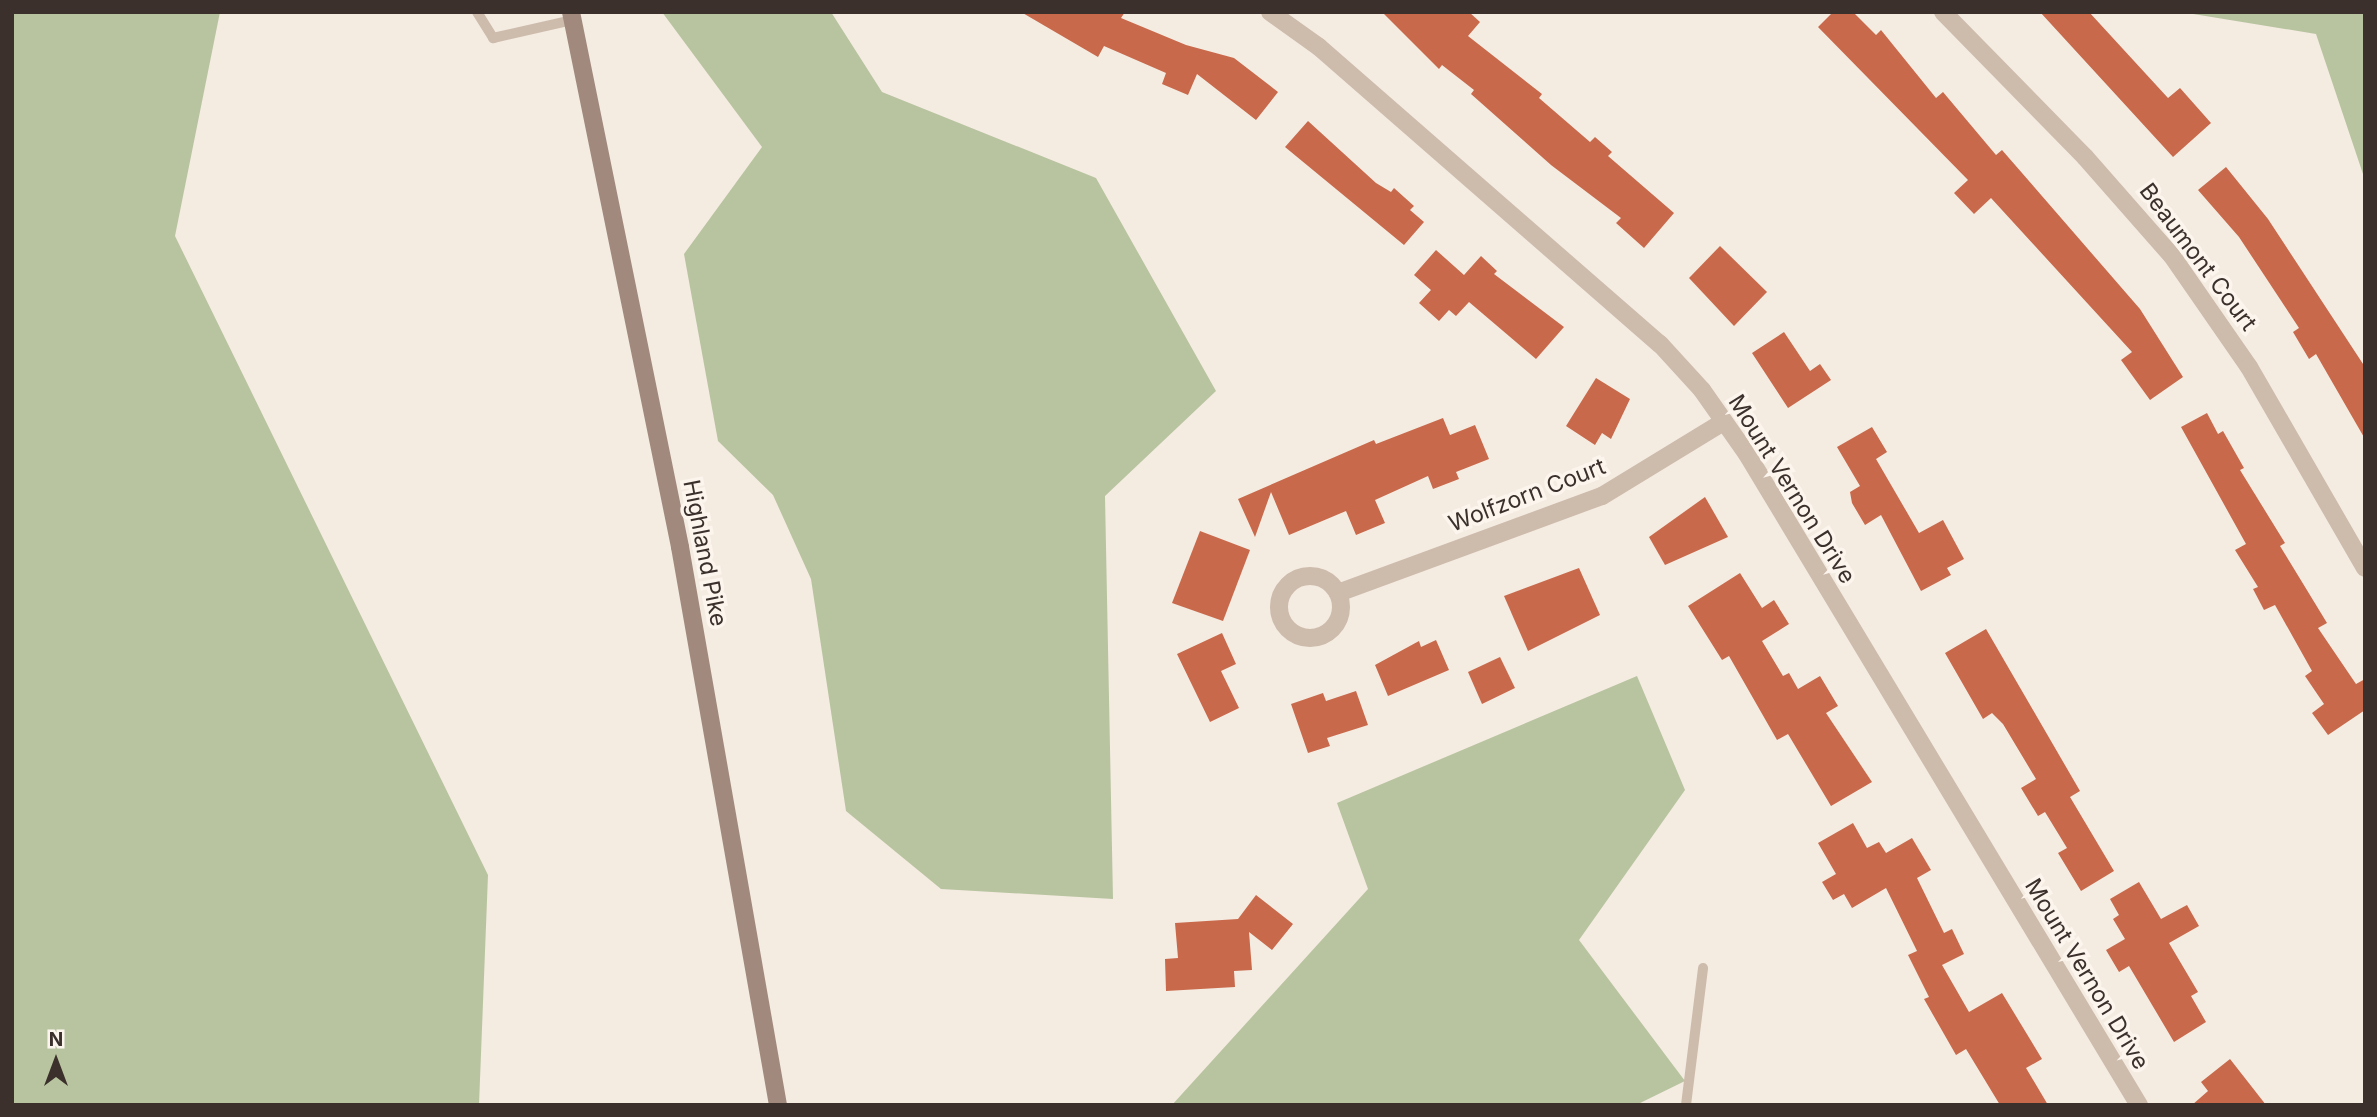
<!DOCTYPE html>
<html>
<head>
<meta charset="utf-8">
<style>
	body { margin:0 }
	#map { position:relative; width:2377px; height:1117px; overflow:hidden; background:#f4ebe1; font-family:Inter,sans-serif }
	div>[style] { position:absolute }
	.green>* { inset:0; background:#b8c4a0 }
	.building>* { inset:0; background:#c8694b }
	.lane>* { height:10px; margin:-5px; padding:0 5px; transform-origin:5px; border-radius:5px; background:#cdbbac }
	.street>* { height:18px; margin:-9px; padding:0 9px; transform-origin:9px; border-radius:9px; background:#cdbbac }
	.street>.ring { margin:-9px; padding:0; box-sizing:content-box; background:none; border:18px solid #cdbbac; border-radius:50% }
	.secondary>* { height:18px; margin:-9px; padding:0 9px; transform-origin:9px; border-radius:9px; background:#a18a7d }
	span { translate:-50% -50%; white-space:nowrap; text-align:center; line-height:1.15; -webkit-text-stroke:7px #fbf5ee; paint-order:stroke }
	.street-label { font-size:23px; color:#3b302b }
	.frame { position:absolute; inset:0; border:14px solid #3b302b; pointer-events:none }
	.north { position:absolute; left:21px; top:1026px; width:70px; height:70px; -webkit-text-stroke:5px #fbf5ee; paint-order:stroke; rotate:0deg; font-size:19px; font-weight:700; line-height:28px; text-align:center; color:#3b302b }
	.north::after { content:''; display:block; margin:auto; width:24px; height:32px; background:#3b302b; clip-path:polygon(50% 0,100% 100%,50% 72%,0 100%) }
</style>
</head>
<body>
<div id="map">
	<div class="green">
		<div style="clip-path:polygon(12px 12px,220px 12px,175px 236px,488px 875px,479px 1105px,12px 1105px)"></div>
		<div style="clip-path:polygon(662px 12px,831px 12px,882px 92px,1096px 178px,1216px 391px,1105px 496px,1113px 899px,941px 889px,846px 811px,811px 579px,773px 495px,718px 441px,684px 254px,762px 147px)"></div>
		<div style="clip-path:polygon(2181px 12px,2365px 12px,2365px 180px,2316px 34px)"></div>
		<div style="clip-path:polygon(1637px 676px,1685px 790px,1579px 940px,1685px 1081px,1636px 1105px,1172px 1105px,1368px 889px,1337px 803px)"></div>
	</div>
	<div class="building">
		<div style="clip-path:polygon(1021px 12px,1125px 12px,1121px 18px,1186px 45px,1234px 58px,1278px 92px,1256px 120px,1197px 74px,1188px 95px,1162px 84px,1166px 73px,1104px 46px,1098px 57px)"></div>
		<div style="clip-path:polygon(1382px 12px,1469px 12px,1480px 22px,1468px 36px,1542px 94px,1539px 98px,1590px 142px,1595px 137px,1612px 152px,1608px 156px,1674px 213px,1644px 248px,1616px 223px,1621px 218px,1551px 165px,1471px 94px,1474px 90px,1442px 65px,1439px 69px)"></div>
		<div style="clip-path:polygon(1833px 12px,1853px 12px,1876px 35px,1881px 30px,1936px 98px,1943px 92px,1996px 155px,2002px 150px,2140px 309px,2183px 377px,2150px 400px,2121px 360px,2132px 352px,1991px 198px,1974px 214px,1954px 193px,1968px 180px,1818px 27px)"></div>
		<div style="clip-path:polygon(2040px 12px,2089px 12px,2168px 98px,2180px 88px,2211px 123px,2173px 157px)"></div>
		<div style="clip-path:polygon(1308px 121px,1376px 183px,1391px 192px,1394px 188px,1414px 206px,1410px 210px,1424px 222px,1404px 245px,1285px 147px)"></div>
		<div style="clip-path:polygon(2226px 167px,2268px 219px,2365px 367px,2365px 439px,2316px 354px,2309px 359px,2293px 332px,2299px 328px,2239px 237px,2198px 190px)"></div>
		<div style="clip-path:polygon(1720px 246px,1767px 292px,1734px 326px,1689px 278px)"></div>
		<div style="clip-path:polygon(1436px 250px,1464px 275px,1481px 256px,1497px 271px,1494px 274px,1564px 327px,1536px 359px,1469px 302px,1456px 316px,1449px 310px,1439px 321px,1419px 303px,1431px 290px,1414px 275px)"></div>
		<div style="clip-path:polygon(1784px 332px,1810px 371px,1820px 364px,1831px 380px,1788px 408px,1752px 353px)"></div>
		<div style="clip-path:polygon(1596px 378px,1630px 399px,1611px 439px,1602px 433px,1595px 445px,1566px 426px)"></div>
		<div style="clip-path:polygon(2207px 413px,2218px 434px,2223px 431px,2244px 468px,2240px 470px,2285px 543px,2280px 546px,2327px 623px,2318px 628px,2356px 684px,2365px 679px,2365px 710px,2328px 735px,2312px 713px,2324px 704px,2305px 676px,2312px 671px,2275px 605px,2264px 610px,2253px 589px,2258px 587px,2235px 550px,2246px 544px,2181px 427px)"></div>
		<div style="clip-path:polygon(1443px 418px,1450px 435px,1475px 425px,1489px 459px,1456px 472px,1459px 479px,1433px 489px,1428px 476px,1375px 500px,1385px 523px,1356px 535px,1346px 511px,1289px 535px,1271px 492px,1255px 537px,1238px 499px,1374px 440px,1376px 444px)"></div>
		<div style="clip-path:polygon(1872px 427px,1887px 452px,1876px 459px,1919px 533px,1943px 520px,1964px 559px,1947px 568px,1951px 575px,1921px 591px,1881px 515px,1865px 525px,1852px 503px,1850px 492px,1860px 486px,1837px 447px)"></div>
		<div style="clip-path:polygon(1705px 497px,1728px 537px,1665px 565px,1649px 537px)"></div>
		<div style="clip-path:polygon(1200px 531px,1250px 550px,1223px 621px,1172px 603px)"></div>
		<div style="clip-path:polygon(1579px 568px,1600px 615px,1528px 651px,1504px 596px)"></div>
		<div style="clip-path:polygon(1740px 573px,1762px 608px,1774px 600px,1789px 624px,1762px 641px,1783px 676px,1789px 673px,1798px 689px,1820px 676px,1838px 706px,1826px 713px,1872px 782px,1831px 806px,1788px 734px,1777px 740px,1729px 656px,1722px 660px,1688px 606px)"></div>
		<div style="clip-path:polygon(1986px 629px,2080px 791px,2070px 797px,2114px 871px,2081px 891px,2058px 853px,2067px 848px,2045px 812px,2038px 816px,2021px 788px,2036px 779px,2003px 724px,1992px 713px,1983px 719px,1945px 653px)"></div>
		<div style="clip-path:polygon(1222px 633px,1236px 664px,1221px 671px,1239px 708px,1210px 722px,1177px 654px)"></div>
		<div style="clip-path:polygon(1436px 640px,1449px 670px,1388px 696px,1375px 665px,1419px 641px,1421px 647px)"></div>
		<div style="clip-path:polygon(1500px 657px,1515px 688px,1482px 704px,1468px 672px)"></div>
		<div style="clip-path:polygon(1356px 691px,1368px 725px,1327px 738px,1330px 746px,1308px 753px,1291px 704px,1323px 693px,1326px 701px)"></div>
		<div style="clip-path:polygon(1853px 823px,1867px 848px,1879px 842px,1886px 853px,1912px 838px,1931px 870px,1917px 878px,1944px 933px,1952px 929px,1964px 954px,1942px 965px,1969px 1012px,2002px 993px,2042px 1059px,2026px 1068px,2048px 1105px,2000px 1105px,1966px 1049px,1956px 1055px,1924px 999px,1929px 997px,1908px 955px,1917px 951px,1886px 888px,1852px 908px,1844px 894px,1833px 900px,1822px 882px,1836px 874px,1818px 843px)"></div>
		<div style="clip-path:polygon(2139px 882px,2161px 919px,2187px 905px,2199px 926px,2169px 943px,2198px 992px,2191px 996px,2206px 1022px,2174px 1042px,2129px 966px,2119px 972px,2106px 950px,2125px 939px,2113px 919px,2119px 915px,2110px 899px)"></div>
		<div style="clip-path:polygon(1256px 895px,1293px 924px,1272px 950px,1249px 932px,1252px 970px,1234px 971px,1235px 987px,1166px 991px,1165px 959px,1178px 958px,1175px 923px,1238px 919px)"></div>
		<div style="clip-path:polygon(2230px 1059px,2266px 1105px,2192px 1105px,2208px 1091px,2201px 1082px)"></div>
	</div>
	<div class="lane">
		<div style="left:477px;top:12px;width:31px;rotate:58deg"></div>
		<div style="left:493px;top:38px;width:82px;rotate:-12.7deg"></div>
		<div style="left:1686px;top:1105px;width:138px;rotate:-82.9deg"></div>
	</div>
	<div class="street">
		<div style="left:1270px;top:12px;width:60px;rotate:35.5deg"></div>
		<div style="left:1319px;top:47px;width:452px;rotate:41.1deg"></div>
		<div style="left:1660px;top:344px;width:62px;rotate:47.6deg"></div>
		<div style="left:1702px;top:390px;width:78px;rotate:54.9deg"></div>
		<div style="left:1747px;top:454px;width:760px;rotate:58.95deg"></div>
		<div style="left:1943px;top:12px;width:203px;rotate:45.6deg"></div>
		<div style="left:2085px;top:157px;width:132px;rotate:48.7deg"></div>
		<div style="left:2172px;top:256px;width:135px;rotate:55.3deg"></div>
		<div style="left:2249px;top:367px;width:232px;rotate:60deg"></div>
		<div class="ring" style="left:1279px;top:576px;width:44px;height:44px"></div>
		<div style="left:1338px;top:593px;width:281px;rotate:-20.2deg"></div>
		<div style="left:1602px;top:496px;width:142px;rotate:-31.4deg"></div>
	</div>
	<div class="secondary">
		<div style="left:571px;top:12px;width:546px;rotate:78.48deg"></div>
		<div style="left:680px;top:547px;width:567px;rotate:80.04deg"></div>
	</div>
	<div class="street-label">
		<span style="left:2198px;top:257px;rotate:53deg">Beaumont Court</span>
		<span style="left:1792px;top:489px;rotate:58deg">Mount Vernon Drive</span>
		<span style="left:1527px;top:495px;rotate:-21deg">Wolfzorn Court</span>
		<span style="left:705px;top:553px;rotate:79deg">Highland Pike</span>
		<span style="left:2087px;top:974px;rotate:59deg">Mount Vernon Drive</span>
	</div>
	<div class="frame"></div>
	<div class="north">N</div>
</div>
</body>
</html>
